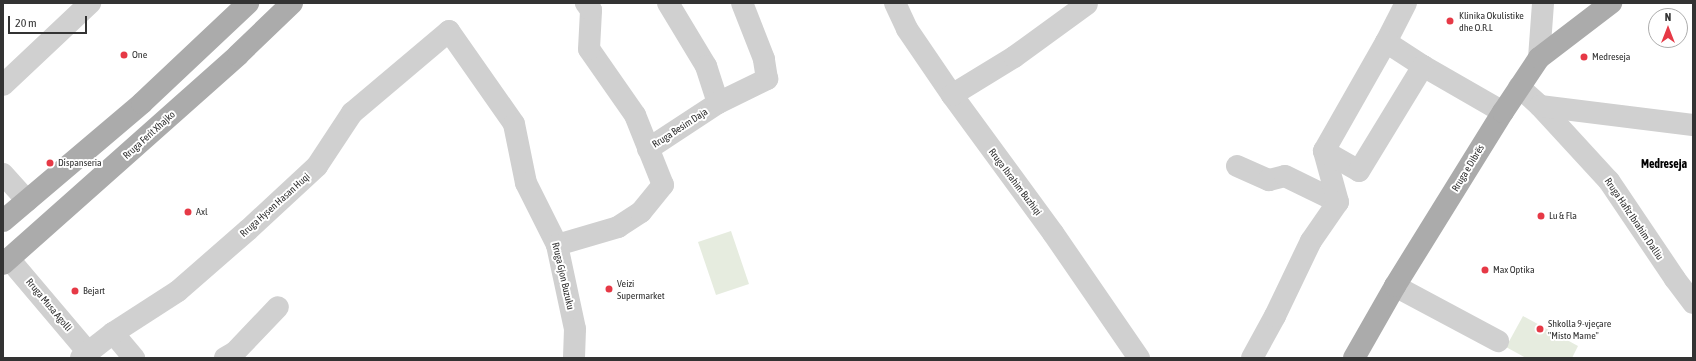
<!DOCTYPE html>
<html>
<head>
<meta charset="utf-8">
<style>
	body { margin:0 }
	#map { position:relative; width:1696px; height:361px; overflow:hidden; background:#fff; font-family:"Asap Condensed",sans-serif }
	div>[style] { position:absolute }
	.green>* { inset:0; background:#e6ecdf }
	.minor>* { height:22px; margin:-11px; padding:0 11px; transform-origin:11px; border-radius:11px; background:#d0d0d0 }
	.major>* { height:22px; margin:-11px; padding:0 11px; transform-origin:11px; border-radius:11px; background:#ababab }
	.dots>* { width:11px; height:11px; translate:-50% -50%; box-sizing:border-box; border:2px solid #fff; border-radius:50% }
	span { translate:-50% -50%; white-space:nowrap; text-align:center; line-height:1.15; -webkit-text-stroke:4px #fff; paint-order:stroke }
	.poi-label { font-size:10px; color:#333 }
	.left { translate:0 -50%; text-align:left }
	.street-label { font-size:10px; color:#333 }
	.quarter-label { font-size:12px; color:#000; font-weight:700 }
	.frame { position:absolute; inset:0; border:4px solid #333; pointer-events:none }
	.north { position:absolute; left:1648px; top:8px; width:40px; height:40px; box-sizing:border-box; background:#fff; border:1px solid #adadad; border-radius:50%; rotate:0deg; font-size:11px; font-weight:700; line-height:16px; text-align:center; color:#333 }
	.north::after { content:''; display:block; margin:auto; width:14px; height:18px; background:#e63946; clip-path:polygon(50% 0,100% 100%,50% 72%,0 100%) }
	.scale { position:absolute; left:8px; top:16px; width:79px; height:18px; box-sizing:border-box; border:2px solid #333; border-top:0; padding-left:5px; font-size:12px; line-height:14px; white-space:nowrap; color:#333; -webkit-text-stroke:3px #fff; paint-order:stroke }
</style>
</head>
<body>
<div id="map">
	<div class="green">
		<div style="clip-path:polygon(731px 231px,749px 284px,716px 295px,698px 242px)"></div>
		<div style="clip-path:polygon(1523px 316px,1578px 346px,1572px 358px,1526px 358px,1506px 347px)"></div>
	</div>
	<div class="minor">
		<div style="left:668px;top:3px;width:74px;rotate:58.9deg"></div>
		<div style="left:706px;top:66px;width:39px;rotate:72deg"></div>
		<div style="left:895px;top:3px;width:29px;rotate:65deg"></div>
		<div style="left:907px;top:29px;width:80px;rotate:55.7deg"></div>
		<div style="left:952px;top:95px;width:171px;rotate:53.8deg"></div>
		<div style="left:1053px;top:233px;width:152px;rotate:55.5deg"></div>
		<div style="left:1406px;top:3px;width:44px;rotate:117.1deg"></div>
		<div style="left:1386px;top:42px;width:44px;rotate:33deg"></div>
		<div style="left:1423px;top:66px;width:92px;rotate:29.9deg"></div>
		<div style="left:1539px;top:58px;width:55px;rotate:-85.8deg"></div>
		<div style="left:3px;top:85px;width:120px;rotate:-43.3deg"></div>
		<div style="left:1519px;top:87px;width:28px;rotate:42deg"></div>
		<div style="left:1540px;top:106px;width:102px;rotate:47.4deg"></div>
		<div style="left:1609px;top:181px;width:118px;rotate:56deg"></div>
		<div style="left:1675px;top:279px;width:30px;rotate:53deg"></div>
		<div style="left:952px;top:95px;width:73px;rotate:-31.5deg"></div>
		<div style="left:1014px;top:57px;width:90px;rotate:-36deg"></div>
		<div style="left:1540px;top:106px;width:154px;rotate:7.1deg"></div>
		<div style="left:648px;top:149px;width:84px;rotate:-33.3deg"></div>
		<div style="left:718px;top:103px;width:55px;rotate:-26.1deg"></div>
		<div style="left:767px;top:79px;width:20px;rotate:-99deg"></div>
		<div style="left:764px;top:59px;width:60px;rotate:-111.4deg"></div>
		<div style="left:1324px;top:151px;width:125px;rotate:-60.4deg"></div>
		<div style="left:1237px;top:166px;width:35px;rotate:24deg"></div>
		<div style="left:1269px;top:180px;width:16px;rotate:-14deg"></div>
		<div style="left:1285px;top:176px;width:59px;rotate:26.1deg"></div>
		<div style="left:3px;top:174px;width:36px;rotate:48deg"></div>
		<div style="left:1338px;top:202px;width:53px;rotate:-105.4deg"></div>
		<div style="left:1324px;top:151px;width:40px;rotate:29.7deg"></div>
		<div style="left:1359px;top:171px;width:123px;rotate:-58.6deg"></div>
		<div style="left:557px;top:245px;width:64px;rotate:-16.4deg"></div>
		<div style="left:618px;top:227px;width:27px;rotate:-33deg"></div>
		<div style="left:641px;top:212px;width:35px;rotate:-51deg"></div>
		<div style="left:663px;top:185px;width:75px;rotate:-111.8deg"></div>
		<div style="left:635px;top:115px;width:80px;rotate:-124.9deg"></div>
		<div style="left:589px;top:49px;width:39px;rotate:-87deg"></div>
		<div style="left:591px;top:10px;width:9px;rotate:-126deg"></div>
		<div style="left:9px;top:259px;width:122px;rotate:49.7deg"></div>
		<div style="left:1395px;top:286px;width:117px;rotate:28.1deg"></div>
		<div style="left:113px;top:333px;width:33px;rotate:50deg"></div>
		<div style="left:81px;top:358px;width:41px;rotate:-38deg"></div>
		<div style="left:113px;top:333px;width:77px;rotate:-32.9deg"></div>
		<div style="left:178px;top:291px;width:93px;rotate:-41.1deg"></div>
		<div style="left:248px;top:230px;width:94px;rotate:-42.8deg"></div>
		<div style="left:317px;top:166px;width:64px;rotate:-56.6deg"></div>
		<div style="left:352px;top:113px;width:127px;rotate:-40.2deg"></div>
		<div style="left:449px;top:31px;width:113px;rotate:55deg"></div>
		<div style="left:514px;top:124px;width:60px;rotate:78.5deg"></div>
		<div style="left:526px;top:183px;width:69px;rotate:63.4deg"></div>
		<div style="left:557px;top:245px;width:86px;rotate:77.9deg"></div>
		<div style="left:575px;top:329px;width:29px;rotate:92deg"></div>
		<div style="left:225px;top:358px;width:12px;rotate:-31deg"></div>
		<div style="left:235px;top:352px;width:62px;rotate:-46.3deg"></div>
		<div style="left:1252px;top:358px;width:48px;rotate:-61.3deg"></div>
		<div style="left:1275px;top:316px;width:83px;rotate:-64.4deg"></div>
		<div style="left:1311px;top:241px;width:47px;rotate:-55.3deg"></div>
	</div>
	<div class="major">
		<div style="left:3px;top:221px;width:182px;rotate:-40.3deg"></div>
		<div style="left:142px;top:103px;width:146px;rotate:-43.3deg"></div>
		<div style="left:3px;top:264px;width:314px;rotate:-41.6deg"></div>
		<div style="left:238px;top:55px;width:75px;rotate:-43.9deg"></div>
		<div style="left:1354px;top:358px;width:83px;rotate:-60.3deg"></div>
		<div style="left:1395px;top:286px;width:205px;rotate:-58.2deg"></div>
		<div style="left:1503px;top:112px;width:65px;rotate:-56.3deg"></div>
		<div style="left:1539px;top:58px;width:91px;rotate:-37.4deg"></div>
	</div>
	<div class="dots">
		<div style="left:1450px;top:21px;background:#e63946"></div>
		<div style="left:124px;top:55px;background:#e63946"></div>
		<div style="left:1584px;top:57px;background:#e63946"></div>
		<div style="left:50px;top:163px;background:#e63946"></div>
		<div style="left:188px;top:212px;background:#e63946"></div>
		<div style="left:1541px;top:216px;background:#e63946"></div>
		<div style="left:1485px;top:270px;background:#e63946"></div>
		<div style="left:609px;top:289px;background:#e63946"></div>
		<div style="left:75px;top:291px;background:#e63946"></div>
		<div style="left:1540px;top:329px;background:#e63946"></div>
	</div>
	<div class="poi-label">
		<span class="left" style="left:1459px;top:21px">Klinika Okulistike<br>dhe O.R.L</span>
		<span class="left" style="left:132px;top:55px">One</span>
		<span class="left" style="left:1592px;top:57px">Medreseja</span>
		<span class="left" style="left:58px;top:163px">Dispanseria</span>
		<span class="left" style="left:196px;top:212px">Axl</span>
		<span class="left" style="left:1549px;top:216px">Lu &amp; Fla</span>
		<span class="left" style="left:1493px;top:270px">Max Optika</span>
		<span class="left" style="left:617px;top:289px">Veizi<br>Supermarket</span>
		<span class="left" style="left:83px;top:291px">Bejart</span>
		<span class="left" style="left:1548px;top:329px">Shkolla 9-vjeçare<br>"Misto Mame"</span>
	</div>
	<div class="street-label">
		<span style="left:680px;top:128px;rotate:-33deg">Rruga Besim Daja</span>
		<span style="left:149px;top:135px;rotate:-42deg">Rruga Ferit Xhajko</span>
		<span style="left:1468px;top:168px;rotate:-59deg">Rruga e Dibrës</span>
		<span style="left:1015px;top:182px;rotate:53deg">Rruga Ibrahim Buzhiqi</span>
		<span style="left:275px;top:205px;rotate:-42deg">Rruga Hysen Hasan Huqi</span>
		<span style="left:1634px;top:219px;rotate:56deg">Rruga Hafiz Ibrahim Dalliu</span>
		<span style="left:563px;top:276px;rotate:77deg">Rruga Gjon Buzuku</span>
		<span style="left:49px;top:305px;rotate:50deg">Rruga Musa Agolli</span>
	</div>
	<div class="quarter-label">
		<span style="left:1664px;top:165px">Medreseja</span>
	</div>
	<div class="frame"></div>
	<div class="north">N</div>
	<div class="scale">20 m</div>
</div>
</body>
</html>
